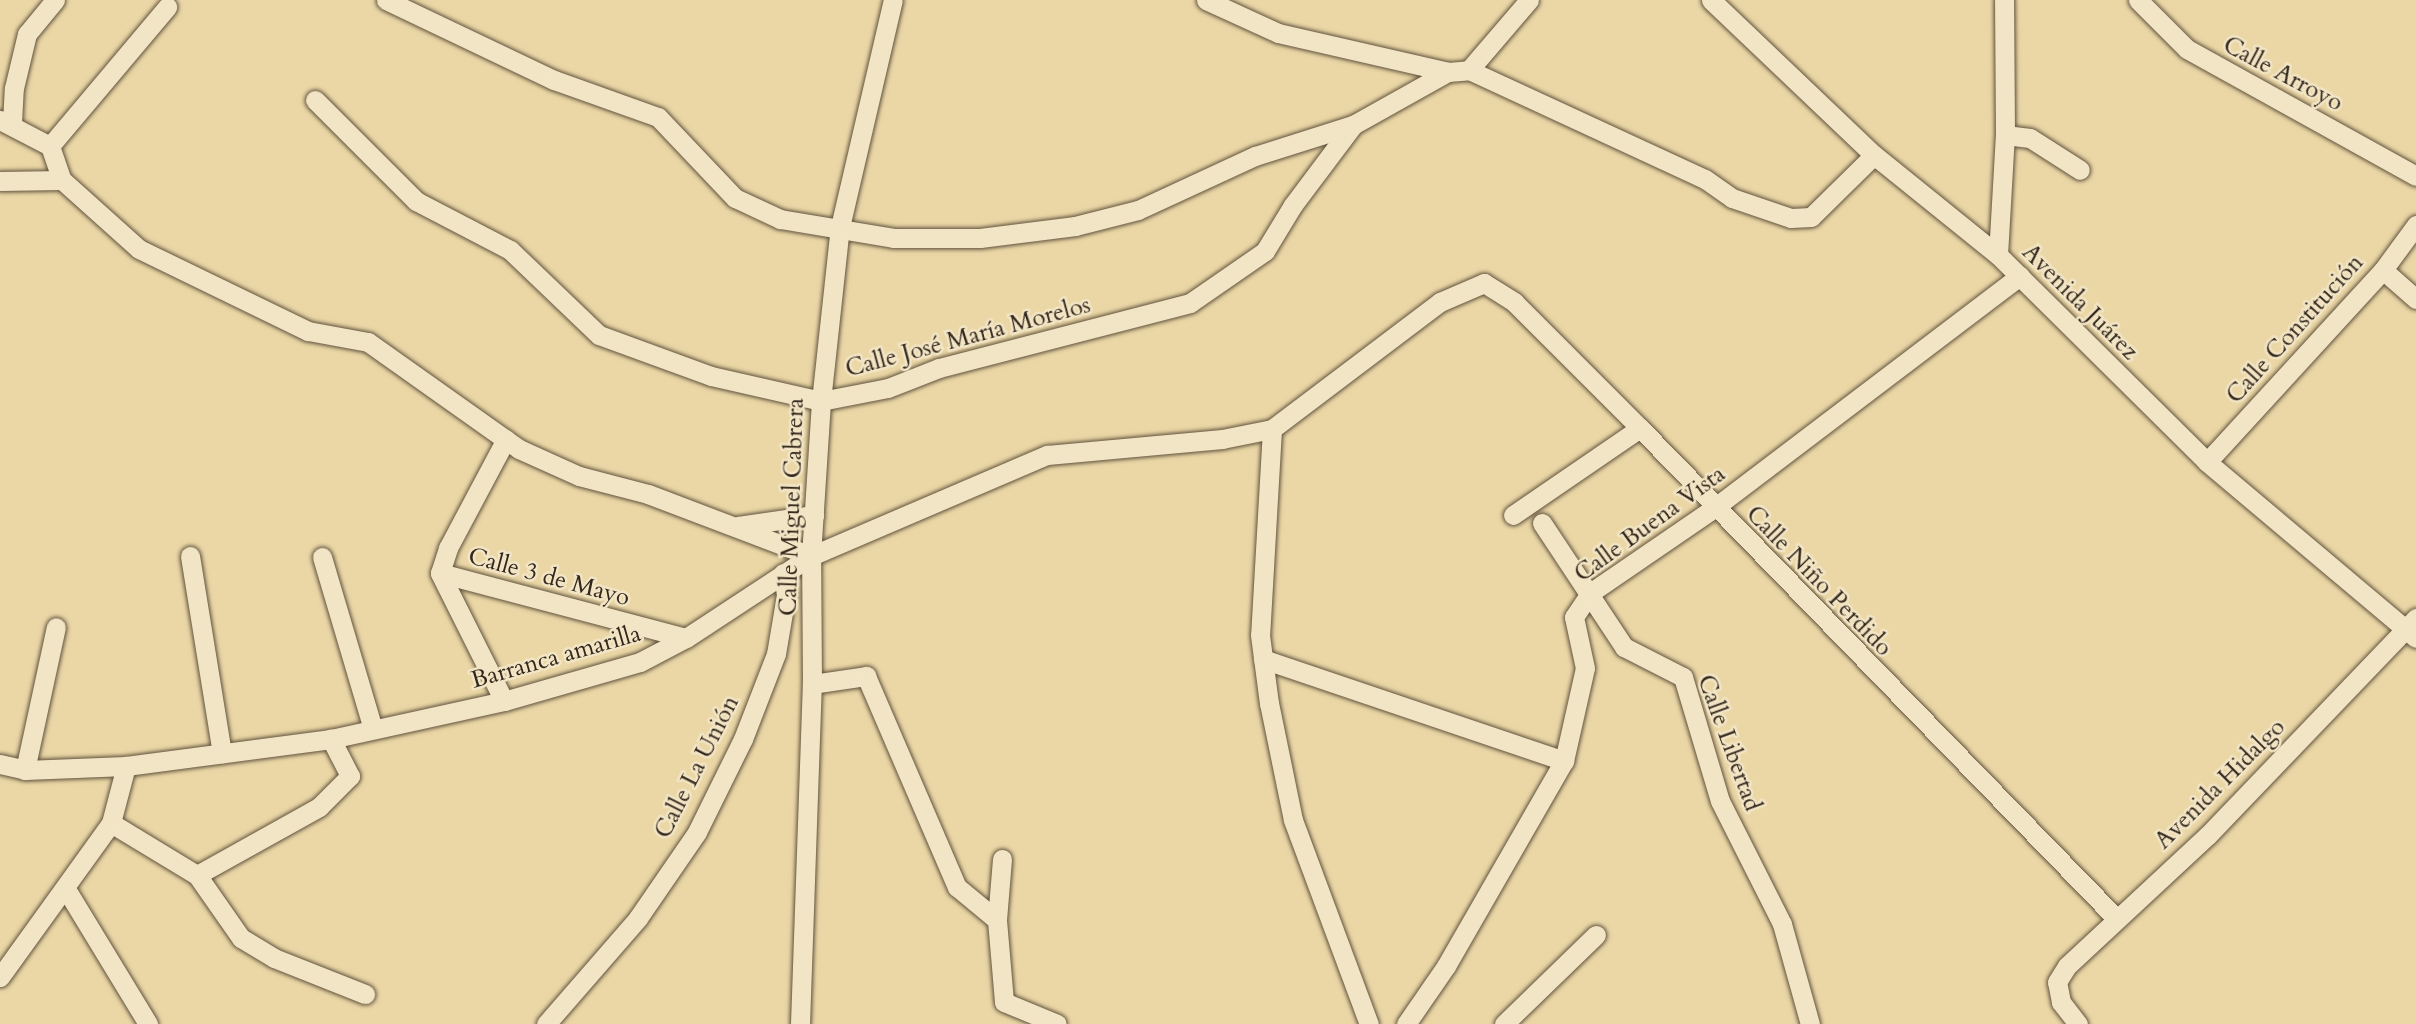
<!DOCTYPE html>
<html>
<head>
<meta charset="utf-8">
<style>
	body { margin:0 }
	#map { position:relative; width:2416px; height:1024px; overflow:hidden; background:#ebd7a6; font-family:Cardo,serif }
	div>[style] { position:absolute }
	.roads { filter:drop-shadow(0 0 2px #61533e) drop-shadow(0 0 2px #61533e) }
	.minor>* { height:19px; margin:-9.5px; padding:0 9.5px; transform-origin:9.5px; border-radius:9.5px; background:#f2e5c5 }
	span { translate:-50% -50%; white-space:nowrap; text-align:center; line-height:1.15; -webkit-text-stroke:5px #f2e5c5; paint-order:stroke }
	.street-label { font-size:24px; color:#33271c }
</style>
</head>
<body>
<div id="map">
	<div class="roads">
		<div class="minor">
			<div style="left:386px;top:0;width:186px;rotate:25.5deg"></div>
			<div style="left:554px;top:80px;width:110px;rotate:19.6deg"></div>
			<div style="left:658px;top:117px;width:112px;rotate:46.5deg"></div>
			<div style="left:735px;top:198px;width:50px;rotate:25deg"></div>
			<div style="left:780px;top:219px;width:115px;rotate:9.5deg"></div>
			<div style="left:893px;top:238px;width:87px"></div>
			<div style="left:980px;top:238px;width:96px;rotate:-7.2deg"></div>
			<div style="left:1075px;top:226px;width:65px;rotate:-14.3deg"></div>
			<div style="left:1138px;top:210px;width:129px;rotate:-24.8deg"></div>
			<div style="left:1255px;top:156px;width:103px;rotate:-17.6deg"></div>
			<div style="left:1353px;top:125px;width:109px;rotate:-29.2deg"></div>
			<div style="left:1448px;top:72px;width:21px;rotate:-5deg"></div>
			<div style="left:1469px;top:70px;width:260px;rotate:24.8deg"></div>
			<div style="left:1705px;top:179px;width:33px;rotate:35deg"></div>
			<div style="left:1732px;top:198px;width:62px;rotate:18.7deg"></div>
			<div style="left:1791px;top:218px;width:20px;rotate:-3deg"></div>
			<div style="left:1811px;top:217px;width:88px;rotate:-44.5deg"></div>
			<div style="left:1206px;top:0;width:79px;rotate:24.6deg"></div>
			<div style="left:1278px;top:33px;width:174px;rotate:12.9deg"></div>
			<div style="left:1711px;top:0;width:225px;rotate:43.6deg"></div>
			<div style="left:1874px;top:155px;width:159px;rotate:38.9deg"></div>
			<div style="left:1998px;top:255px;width:294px;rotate:44.7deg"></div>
			<div style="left:2207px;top:462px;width:273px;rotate:40.1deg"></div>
			<div style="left:2138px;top:0;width:69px;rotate:45deg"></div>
			<div style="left:2187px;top:49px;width:262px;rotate:29deg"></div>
			<div style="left:1469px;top:70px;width:92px;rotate:-49.4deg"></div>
			<div style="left:315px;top:100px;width:143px;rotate:45deg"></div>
			<div style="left:416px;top:201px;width:106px;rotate:27.5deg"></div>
			<div style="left:510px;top:250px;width:123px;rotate:43.7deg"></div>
			<div style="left:599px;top:335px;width:119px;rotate:20.1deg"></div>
			<div style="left:711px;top:376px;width:113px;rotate:12.8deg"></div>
			<div style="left:821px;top:401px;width:68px;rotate:-11deg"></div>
			<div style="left:888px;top:388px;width:55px;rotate:-21.4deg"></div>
			<div style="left:939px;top:368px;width:259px;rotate:-14.5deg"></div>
			<div style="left:1190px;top:303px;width:91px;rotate:-34.7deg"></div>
			<div style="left:1265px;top:251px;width:54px;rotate:-58.7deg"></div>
			<div style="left:1293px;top:205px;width:100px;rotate:-53.1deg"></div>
			<div style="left:0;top:120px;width:56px;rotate:27.5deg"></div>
			<div style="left:50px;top:146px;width:36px;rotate:71deg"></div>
			<div style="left:62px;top:180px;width:103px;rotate:41.9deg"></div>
			<div style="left:139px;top:249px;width:188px;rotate:25.9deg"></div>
			<div style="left:308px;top:331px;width:61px;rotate:10.4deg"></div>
			<div style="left:368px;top:342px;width:185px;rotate:35.3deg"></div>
			<div style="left:519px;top:449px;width:66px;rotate:24.2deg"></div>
			<div style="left:579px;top:476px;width:71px;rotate:14.6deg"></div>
			<div style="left:648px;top:494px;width:174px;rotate:20.8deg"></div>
			<div style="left:12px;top:123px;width:35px;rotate:-87deg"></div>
			<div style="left:14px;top:88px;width:56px;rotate:-76.5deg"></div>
			<div style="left:27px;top:34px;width:44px;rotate:-50.5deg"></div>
			<div style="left:2005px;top:135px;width:25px;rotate:7deg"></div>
			<div style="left:2030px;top:138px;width:59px;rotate:32.6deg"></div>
			<div style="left:50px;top:146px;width:182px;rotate:-49.9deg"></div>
			<div style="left:0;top:181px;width:62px;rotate:-0.9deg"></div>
			<div style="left:1998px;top:255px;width:120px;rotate:-86.7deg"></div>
			<div style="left:2005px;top:135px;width:135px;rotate:-90.4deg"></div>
			<div style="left:2383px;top:270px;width:44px;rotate:41.3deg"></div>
			<div style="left:1272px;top:429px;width:206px;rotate:93.3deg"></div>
			<div style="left:1260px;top:635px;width:69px;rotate:82.5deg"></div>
			<div style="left:1269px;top:703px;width:119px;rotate:78.4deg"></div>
			<div style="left:1293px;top:820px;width:218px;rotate:69.6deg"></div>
			<div style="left:2207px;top:462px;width:260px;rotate:-47.5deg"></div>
			<div style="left:2383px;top:270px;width:56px;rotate:-53.7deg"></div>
			<div style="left:1513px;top:515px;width:154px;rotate:-34.4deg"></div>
			<div style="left:1542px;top:523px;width:149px;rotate:56.5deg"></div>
			<div style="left:1624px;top:647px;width:66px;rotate:27deg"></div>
			<div style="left:1683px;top:677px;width:129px;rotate:73.4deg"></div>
			<div style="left:1720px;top:801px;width:138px;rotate:63.2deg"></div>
			<div style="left:1782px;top:924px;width:104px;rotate:74.4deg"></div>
			<div style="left:738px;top:526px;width:77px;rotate:-8.2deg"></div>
			<div style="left:190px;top:556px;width:200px;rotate:80.8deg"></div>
			<div style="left:322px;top:557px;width:179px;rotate:73.5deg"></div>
			<div style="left:440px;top:573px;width:254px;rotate:14.8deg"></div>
			<div style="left:1263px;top:659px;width:318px;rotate:18.7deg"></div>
			<div style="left:812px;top:684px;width:55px;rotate:-8.4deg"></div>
			<div style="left:866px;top:676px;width:230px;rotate:66.7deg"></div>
			<div style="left:957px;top:887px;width:52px;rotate:39.5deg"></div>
			<div style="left:504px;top:701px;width:143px;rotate:-116.6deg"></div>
			<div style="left:440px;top:573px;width:26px;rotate:-72deg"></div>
			<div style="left:448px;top:548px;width:123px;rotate:-62deg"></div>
			<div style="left:0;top:764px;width:26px;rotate:13deg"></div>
			<div style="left:25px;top:770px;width:101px;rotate:-2.3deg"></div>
			<div style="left:126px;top:766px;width:207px;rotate:-7.5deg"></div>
			<div style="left:331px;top:739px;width:177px;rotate:-12.4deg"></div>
			<div style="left:504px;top:701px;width:141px;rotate:-16deg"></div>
			<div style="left:640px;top:662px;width:52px;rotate:-27.6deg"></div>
			<div style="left:686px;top:638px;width:149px;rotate:-33.3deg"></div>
			<div style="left:811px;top:556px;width:257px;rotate:-23.2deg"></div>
			<div style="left:1047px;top:455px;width:176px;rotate:-5.2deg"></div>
			<div style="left:1222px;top:439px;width:51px;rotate:-11.3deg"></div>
			<div style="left:1272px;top:429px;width:211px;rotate:-37.1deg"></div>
			<div style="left:1440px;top:302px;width:48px;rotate:-23.4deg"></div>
			<div style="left:1484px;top:283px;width:36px;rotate:32deg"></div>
			<div style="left:1514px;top:302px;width:178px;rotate:45deg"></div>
			<div style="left:1640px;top:428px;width:683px;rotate:45.83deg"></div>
			<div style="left:25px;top:770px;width:146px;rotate:-77.8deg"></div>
			<div style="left:111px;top:823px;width:100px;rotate:31.2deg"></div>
			<div style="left:197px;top:875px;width:77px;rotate:55.1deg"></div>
			<div style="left:241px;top:938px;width:39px;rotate:31deg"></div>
			<div style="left:274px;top:958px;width:98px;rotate:21.6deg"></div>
			<div style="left:1002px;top:859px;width:61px;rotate:94.7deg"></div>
			<div style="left:997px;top:920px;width:82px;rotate:85.1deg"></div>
			<div style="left:1004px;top:1002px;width:57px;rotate:22.5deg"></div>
			<div style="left:197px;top:875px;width:140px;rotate:-29.1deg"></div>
			<div style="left:319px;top:807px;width:44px;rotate:-45deg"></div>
			<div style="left:350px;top:776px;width:42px;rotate:-117.2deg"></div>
			<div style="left:66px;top:889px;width:158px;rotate:58.7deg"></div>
			<div style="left:0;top:977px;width:190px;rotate:-54.2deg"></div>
			<div style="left:111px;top:823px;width:59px;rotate:-75.3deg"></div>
			<div style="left:546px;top:1024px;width:140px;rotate:-49deg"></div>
			<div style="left:638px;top:918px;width:104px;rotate:-55.5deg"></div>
			<div style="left:697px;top:832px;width:104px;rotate:-63.7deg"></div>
			<div style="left:743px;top:739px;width:91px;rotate:-68.8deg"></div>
			<div style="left:776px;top:654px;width:60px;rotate:-80.4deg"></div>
			<div style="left:786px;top:595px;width:22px;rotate:-98deg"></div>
			<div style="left:800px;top:1024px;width:340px;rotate:-88deg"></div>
			<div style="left:812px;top:684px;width:128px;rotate:-90.4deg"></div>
			<div style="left:811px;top:556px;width:155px;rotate:-86.3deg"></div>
			<div style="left:821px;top:401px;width:175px;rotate:-83.8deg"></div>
			<div style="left:840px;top:227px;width:233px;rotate:-76.9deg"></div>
			<div style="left:1406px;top:1024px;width:70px;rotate:-55.4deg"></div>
			<div style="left:1446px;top:966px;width:237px;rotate:-60.1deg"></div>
			<div style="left:1564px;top:761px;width:95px;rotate:-77.3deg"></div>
			<div style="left:1585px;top:668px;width:52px;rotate:-102.2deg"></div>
			<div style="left:1574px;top:617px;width:29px;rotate:-56deg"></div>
			<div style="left:1590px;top:593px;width:150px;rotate:-34.4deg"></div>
			<div style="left:1714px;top:508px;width:384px;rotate:-37.2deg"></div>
			<div style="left:1504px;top:1024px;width:128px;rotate:-44.1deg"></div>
			<div style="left:2078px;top:1024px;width:28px;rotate:-128deg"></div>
			<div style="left:2061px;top:1002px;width:20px;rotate:-101deg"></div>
			<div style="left:2057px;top:982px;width:19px;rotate:-58deg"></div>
			<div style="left:2067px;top:966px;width:192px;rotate:-42.9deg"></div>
			<div style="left:2208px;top:835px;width:301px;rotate:-46.2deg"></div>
		</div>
	</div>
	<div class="street-label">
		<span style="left:2283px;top:74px;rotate:28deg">Calle Arroyo</span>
		<span style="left:2080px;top:302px;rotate:45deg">Avenida Juárez</span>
		<span style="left:2295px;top:329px;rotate:-48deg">Calle Constitución</span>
		<span style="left:968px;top:337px;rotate:-15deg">Calle José María Morelos</span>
		<span style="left:792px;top:507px;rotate:-88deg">Calle Miguel Cabrera</span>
		<span style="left:1650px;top:524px;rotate:-36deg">Calle Buena Vista</span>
		<span style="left:549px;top:577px;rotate:15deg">Calle 3 de Mayo</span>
		<span style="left:1819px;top:581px;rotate:46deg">Calle Niño Perdido</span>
		<span style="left:556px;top:657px;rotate:-16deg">Barranca amarilla</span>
		<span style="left:1729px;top:743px;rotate:70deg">Calle Libertad</span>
		<span style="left:697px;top:767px;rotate:-63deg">Calle La Unión</span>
		<span style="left:2220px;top:784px;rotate:-45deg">Avenida Hidalgo</span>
	</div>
</div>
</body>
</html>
